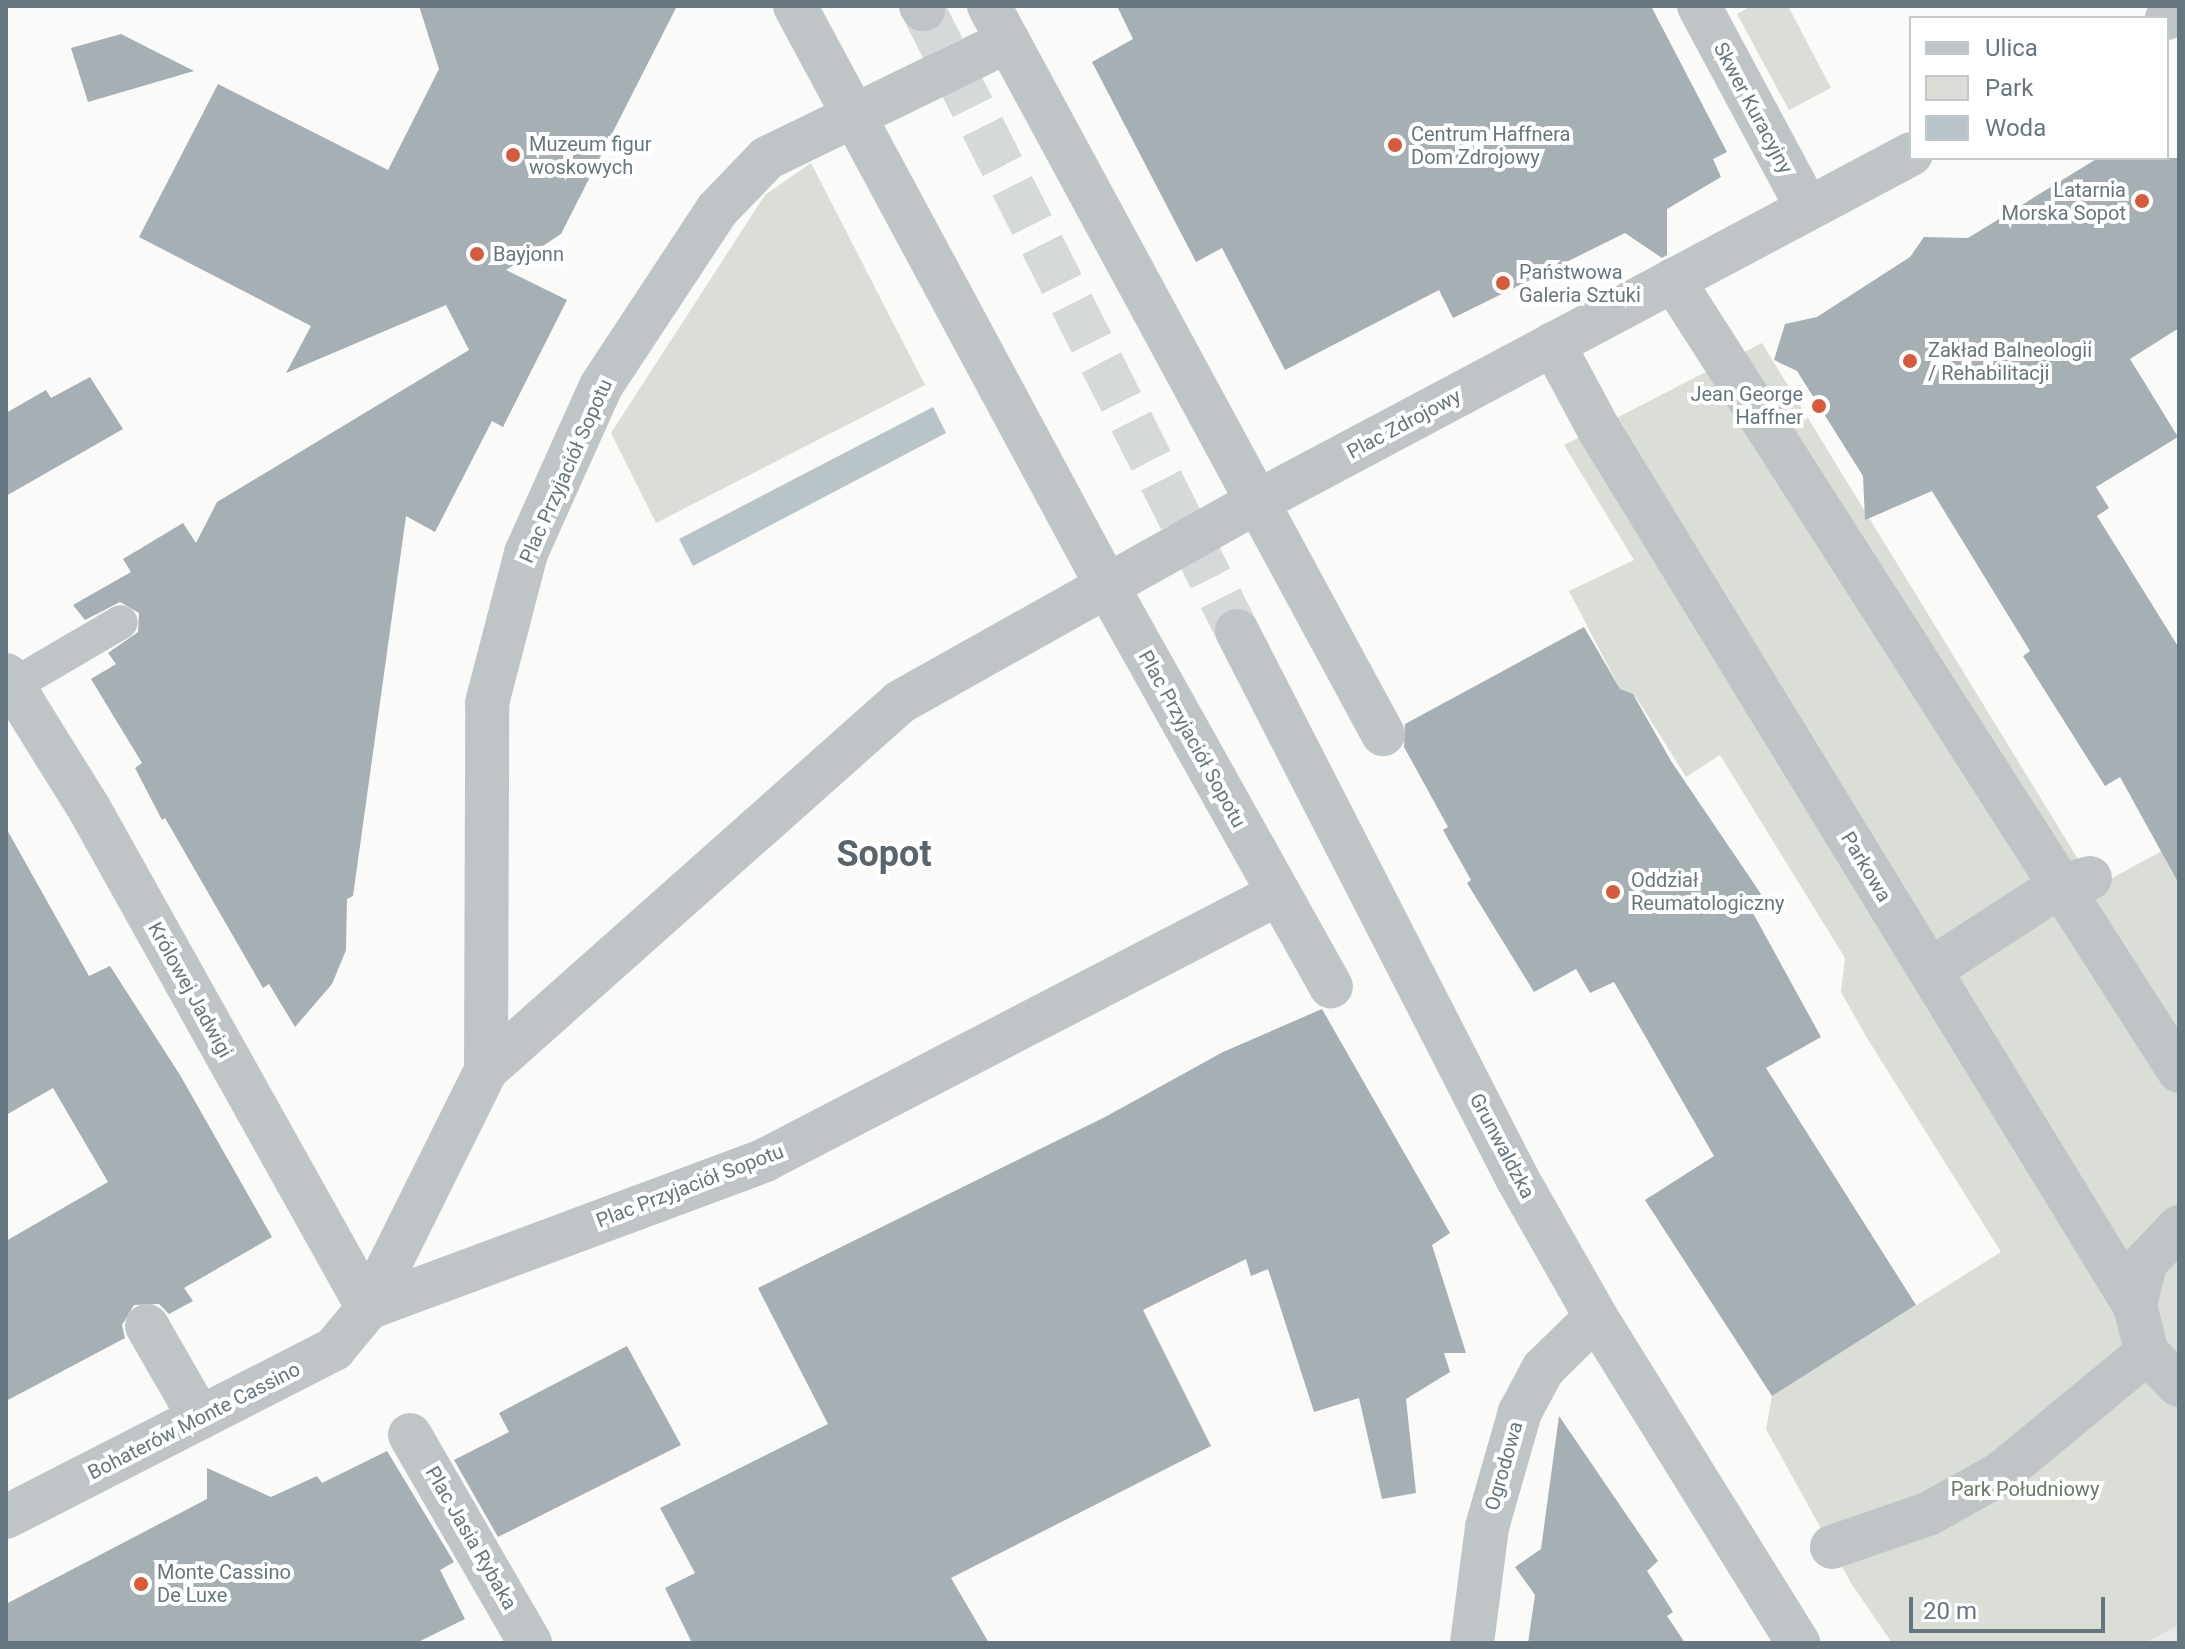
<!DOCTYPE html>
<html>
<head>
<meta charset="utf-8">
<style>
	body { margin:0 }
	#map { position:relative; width:2185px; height:1649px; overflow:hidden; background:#fafaf8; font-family:Roboto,sans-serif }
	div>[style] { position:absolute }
	.built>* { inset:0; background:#e8e9e8 }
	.green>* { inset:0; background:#daded7 }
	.water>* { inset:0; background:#b8c4c7 }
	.building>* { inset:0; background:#a6afb4 }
	.tertiary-tunnel>* { height:44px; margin-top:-22px; transform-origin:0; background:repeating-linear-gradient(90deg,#d5d9da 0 44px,transparent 0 66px) }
	.service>* { height:34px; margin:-17px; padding:0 17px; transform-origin:17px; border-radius:17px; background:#bfc4c7 }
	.pedestrian>* { height:44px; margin:-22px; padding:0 22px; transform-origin:22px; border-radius:22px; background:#bfc4c7 }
	.minor>* { height:44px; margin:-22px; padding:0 22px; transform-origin:22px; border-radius:22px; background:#bfc4c7 }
	.tertiary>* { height:44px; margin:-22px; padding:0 22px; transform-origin:22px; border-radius:22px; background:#bfc4c7 }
	.dots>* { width:22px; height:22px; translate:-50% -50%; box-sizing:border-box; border:4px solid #fff; border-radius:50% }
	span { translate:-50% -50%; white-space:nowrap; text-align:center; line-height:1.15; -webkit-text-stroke:8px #fff; paint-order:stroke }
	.street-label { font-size:20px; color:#667680 }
	.poi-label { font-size:20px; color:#667680 }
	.left { translate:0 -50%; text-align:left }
	.right { translate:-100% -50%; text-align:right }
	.park-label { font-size:20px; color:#6a7966 }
	.town-label { font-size:36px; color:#59646c; font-weight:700 }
	.frame { position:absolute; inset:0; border:8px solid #667680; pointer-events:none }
	.legend { position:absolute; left:1909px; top:16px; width:260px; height:144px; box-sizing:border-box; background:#fff; border:2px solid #c2c8cc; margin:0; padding:10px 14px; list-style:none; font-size:24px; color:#667680 }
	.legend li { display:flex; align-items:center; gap:16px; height:40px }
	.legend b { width:40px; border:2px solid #c2c8cc }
	.scale { position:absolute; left:1909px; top:1597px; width:196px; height:36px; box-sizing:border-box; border:4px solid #667680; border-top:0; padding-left:10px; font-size:24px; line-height:28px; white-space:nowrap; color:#667680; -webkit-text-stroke:6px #fff; paint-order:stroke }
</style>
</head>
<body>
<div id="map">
	<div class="built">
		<div style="clip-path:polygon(2179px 1625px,2179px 1643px,2147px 1643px)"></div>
	</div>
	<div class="green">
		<div style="clip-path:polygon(1751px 6px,1788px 6px,1831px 88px,1789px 110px,1737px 14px)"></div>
		<div style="clip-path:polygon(811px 163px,925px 385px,656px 523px,611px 433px,765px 195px)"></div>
		<div style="clip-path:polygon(1762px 343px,2095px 887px,2179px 842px,2164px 857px,2179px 884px,2179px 1625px,2146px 1643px,1892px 1643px,1851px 1583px,1766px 1429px,1772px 1396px,2001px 1252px,1867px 1038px,1841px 992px,1845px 958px,1720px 755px,1686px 777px,1636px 697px,1620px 689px,1569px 591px,1634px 560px,1564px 445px)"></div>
	</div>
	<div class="water">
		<div style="clip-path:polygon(933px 407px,946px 433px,693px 566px,679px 539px)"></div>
	</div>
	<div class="building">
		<div style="clip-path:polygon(419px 6px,677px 6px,561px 234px,506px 270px,567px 300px,503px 427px,492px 421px,435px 532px,406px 516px,353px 896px,347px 899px,346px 950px,332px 984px,295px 1027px,269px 984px,263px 988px,165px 818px,162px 820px,135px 768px,142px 763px,91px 679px,116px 664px,108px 653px,138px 632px,139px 613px,120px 602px,85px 620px,73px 605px,131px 572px,123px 559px,183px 523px,196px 543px,217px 502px,469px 350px,446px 305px,286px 373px,311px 326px,139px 237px,218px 84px,388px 170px,439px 69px)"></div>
		<div style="clip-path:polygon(1117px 6px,1651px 6px,1727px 152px,1713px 159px,1721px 177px,1667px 209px,1667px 255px,1662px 258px,1625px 233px,1453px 318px,1439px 290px,1285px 370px,1222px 248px,1196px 262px,1092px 62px,1133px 39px)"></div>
		<div style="clip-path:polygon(121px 34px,194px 71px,88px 102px,71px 48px)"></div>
		<div style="clip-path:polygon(2098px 158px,2179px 158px,2179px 328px,2130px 359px,2178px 437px,2096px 487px,2109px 508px,2097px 516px,2179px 648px,2179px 884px,2120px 777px,2105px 786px,2023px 656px,2030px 651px,1932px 491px,1865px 520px,1863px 476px,1797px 371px,1774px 360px,1785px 324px,1817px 317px,1910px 257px,1924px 237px,1968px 238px)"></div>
		<div style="clip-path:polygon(90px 377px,123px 429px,6px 496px,6px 413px,46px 390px,51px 398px)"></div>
		<div style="clip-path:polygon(1584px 627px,1620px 689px,1633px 694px,1671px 761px,1761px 894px,1748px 904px,1821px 1037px,1766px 1068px,1916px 1305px,1772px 1396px,1645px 1200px,1714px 1156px,1614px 982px,1590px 993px,1576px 969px,1534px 992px,1467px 883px,1471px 880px,1443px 830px,1448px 827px,1404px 747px,1405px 724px)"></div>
		<div style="clip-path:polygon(6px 828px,89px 976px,110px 966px,180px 1075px,272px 1237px,184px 1288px,193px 1301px,169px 1314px,159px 1304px,134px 1305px,122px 1325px,125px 1338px,6px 1401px,6px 1241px,108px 1182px,53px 1088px,6px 1115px)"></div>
		<div style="clip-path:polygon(1322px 1009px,1450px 1233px,1432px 1245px,1466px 1353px,1444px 1353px,1450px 1372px,1406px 1399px,1416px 1493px,1382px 1499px,1359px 1398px,1314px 1412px,1268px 1269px,1251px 1276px,1246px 1259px,1143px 1310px,1211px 1446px,951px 1578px,989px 1643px,692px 1643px,665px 1588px,695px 1573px,660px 1508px,828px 1424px,758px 1288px,1105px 1117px,1223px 1052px)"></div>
		<div style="clip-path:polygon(627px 1346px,681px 1445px,498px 1537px,454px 1460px,509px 1432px,499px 1413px)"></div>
		<div style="clip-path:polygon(1559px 1416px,1658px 1561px,1647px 1571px,1673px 1612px,1667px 1616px,1685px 1643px,1528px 1643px,1535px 1595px,1515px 1567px,1541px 1549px)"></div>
		<div style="clip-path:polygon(387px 1451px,454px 1562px,440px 1570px,465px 1619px,416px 1643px,6px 1643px,6px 1604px,207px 1499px,207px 1468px,271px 1497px,317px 1476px,322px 1483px)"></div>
	</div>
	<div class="tertiary-tunnel">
		<div style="left:923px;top:9px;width:697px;rotate:63.21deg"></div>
	</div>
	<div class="service">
		<div style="left:12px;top:686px;width:126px;rotate:-30.4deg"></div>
	</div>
	<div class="pedestrian">
		<div style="left:795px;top:6px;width:656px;rotate:61.72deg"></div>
		<div style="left:1106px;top:584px;width:461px;rotate:60.8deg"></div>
		<div style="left:989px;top:6px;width:828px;rotate:61.58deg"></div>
		<div style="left:1699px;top:6px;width:230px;rotate:61.8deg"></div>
		<div style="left:2167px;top:18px;width:13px;rotate:-27deg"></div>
		<div style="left:1673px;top:280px;width:939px;rotate:57.39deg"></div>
		<div style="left:1553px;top:344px;width:95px;rotate:61.8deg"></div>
		<div style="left:1598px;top:428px;width:1029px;rotate:58.55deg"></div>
		<div style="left:90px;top:810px;width:570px;rotate:60.83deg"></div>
		<div style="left:1930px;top:970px;width:155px;rotate:-32.9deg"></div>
		<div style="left:2060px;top:886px;width:31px;rotate:-15deg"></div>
		<div style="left:486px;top:1070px;width:367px;rotate:-89.8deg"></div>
		<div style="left:487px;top:703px;width:155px;rotate:-75.4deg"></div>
		<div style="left:526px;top:553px;width:183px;rotate:-65.8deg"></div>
		<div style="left:601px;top:386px;width:211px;rotate:-56.6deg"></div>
		<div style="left:717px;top:210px;width:72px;rotate:-46.1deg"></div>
		<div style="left:767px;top:158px;width:268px;rotate:-25.9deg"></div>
		<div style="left:2179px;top:1227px;width:50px;rotate:133.4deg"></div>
		<div style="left:2145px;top:1263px;width:44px;rotate:103.1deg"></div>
		<div style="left:2135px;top:1306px;width:49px;rotate:75.7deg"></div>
		<div style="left:2147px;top:1353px;width:45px;rotate:45deg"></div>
		<div style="left:368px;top:1308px;width:424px;rotate:-20.4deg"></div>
		<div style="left:765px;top:1160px;width:578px;rotate:-27.41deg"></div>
		<div style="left:147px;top:1326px;width:106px;rotate:60.1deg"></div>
		<div style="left:410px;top:1435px;width:240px;rotate:60deg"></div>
		<div style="left:6px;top:1517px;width:369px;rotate:-27.1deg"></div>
		<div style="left:334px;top:1349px;width:53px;rotate:-50.3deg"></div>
		<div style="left:368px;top:1308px;width:266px;rotate:-63.6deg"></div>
		<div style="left:486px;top:1070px;width:554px;rotate:-41.63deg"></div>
		<div style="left:900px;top:702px;width:407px;rotate:-29.3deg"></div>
		<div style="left:1255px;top:503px;width:743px;rotate:-28.01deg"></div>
		<div style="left:1832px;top:1547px;width:102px;rotate:-19deg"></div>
		<div style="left:1928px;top:1514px;width:82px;rotate:-29.1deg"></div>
		<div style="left:2000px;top:1474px;width:190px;rotate:-39.5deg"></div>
	</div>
	<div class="minor">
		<div style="left:6px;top:675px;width:159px;rotate:58.1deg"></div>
		<div style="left:1472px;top:1643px;width:117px;rotate:-82.6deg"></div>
		<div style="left:1487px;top:1527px;width:120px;rotate:-74deg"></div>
		<div style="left:1520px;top:1412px;width:49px;rotate:-61.9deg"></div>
		<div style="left:1543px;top:1369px;width:74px;rotate:-44.5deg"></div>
	</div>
	<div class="tertiary">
		<div style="left:921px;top:6px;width:4px;rotate:56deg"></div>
		<div style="left:1237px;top:631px;width:614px;rotate:62.89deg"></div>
		<div style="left:1517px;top:1178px;width:160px;rotate:60.4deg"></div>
		<div style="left:1596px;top:1317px;width:384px;rotate:58.2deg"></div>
	</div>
	<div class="dots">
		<div style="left:1395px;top:145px;background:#d65a3c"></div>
		<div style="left:513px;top:155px;background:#d65a3c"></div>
		<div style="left:2142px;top:201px;background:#d65a3c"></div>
		<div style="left:477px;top:254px;background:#d65a3c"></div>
		<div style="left:1503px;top:283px;background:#d65a3c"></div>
		<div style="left:1910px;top:361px;background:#d65a3c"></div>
		<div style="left:1819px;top:406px;background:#d65a3c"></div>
		<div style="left:1613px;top:892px;background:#d65a3c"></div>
		<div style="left:141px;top:1584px;background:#d65a3c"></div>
	</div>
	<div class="street-label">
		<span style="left:1753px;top:108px;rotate:62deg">Skwer Kuracyjny</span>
		<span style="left:1404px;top:424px;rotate:-28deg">Plac Zdrojowy</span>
		<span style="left:566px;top:471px;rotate:-66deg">Plac Przyjaciół Sopotu</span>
		<span style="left:1192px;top:739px;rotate:61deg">Plac Przyjaciół Sopotu</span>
		<span style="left:1866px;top:867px;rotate:59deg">Parkowa</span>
		<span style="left:190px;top:990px;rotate:61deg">Królowej Jadwigi</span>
		<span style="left:1502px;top:1146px;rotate:62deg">Grunwaldzka</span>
		<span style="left:690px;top:1186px;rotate:-21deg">Plac Przyjaciół Sopotu</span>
		<span style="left:194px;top:1421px;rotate:-27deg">Bohaterów Monte Cassino</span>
		<span style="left:1504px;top:1466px;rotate:-74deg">Ogrodowa</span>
		<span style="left:471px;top:1538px;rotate:60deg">Plac Jasia Rybaka</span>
	</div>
	<div class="poi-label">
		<span class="left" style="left:1411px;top:146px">Centrum Haffnera<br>Dom Zdrojowy</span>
		<span class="left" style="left:529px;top:156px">Muzeum figur<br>woskowych</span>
		<span class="right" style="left:2126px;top:202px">Latarnia<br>Morska Sopot</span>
		<span class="left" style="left:493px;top:254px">Bayjonn</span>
		<span class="left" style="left:1519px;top:284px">Państwowa<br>Galeria Sztuki</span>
		<span class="left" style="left:1928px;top:362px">Zakład Balneologii<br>/ Rehabilitacji</span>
		<span class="right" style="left:1803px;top:406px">Jean George<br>Haffner</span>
		<span class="left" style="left:1631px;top:892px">Oddział<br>Reumatologiczny</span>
		<span class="left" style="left:157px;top:1584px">Monte Cassino<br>De Luxe</span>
	</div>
	<div class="park-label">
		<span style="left:2025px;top:1489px">Park Południowy</span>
	</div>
	<div class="town-label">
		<span style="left:884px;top:855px">Sopot</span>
	</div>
	<div class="frame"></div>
	<ul class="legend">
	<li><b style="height:10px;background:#bfc4c7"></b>Ulica</li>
	<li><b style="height:22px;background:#daded7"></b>Park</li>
	<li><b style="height:22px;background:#b8c4c7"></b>Woda</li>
	</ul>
	<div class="scale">20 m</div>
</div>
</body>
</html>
